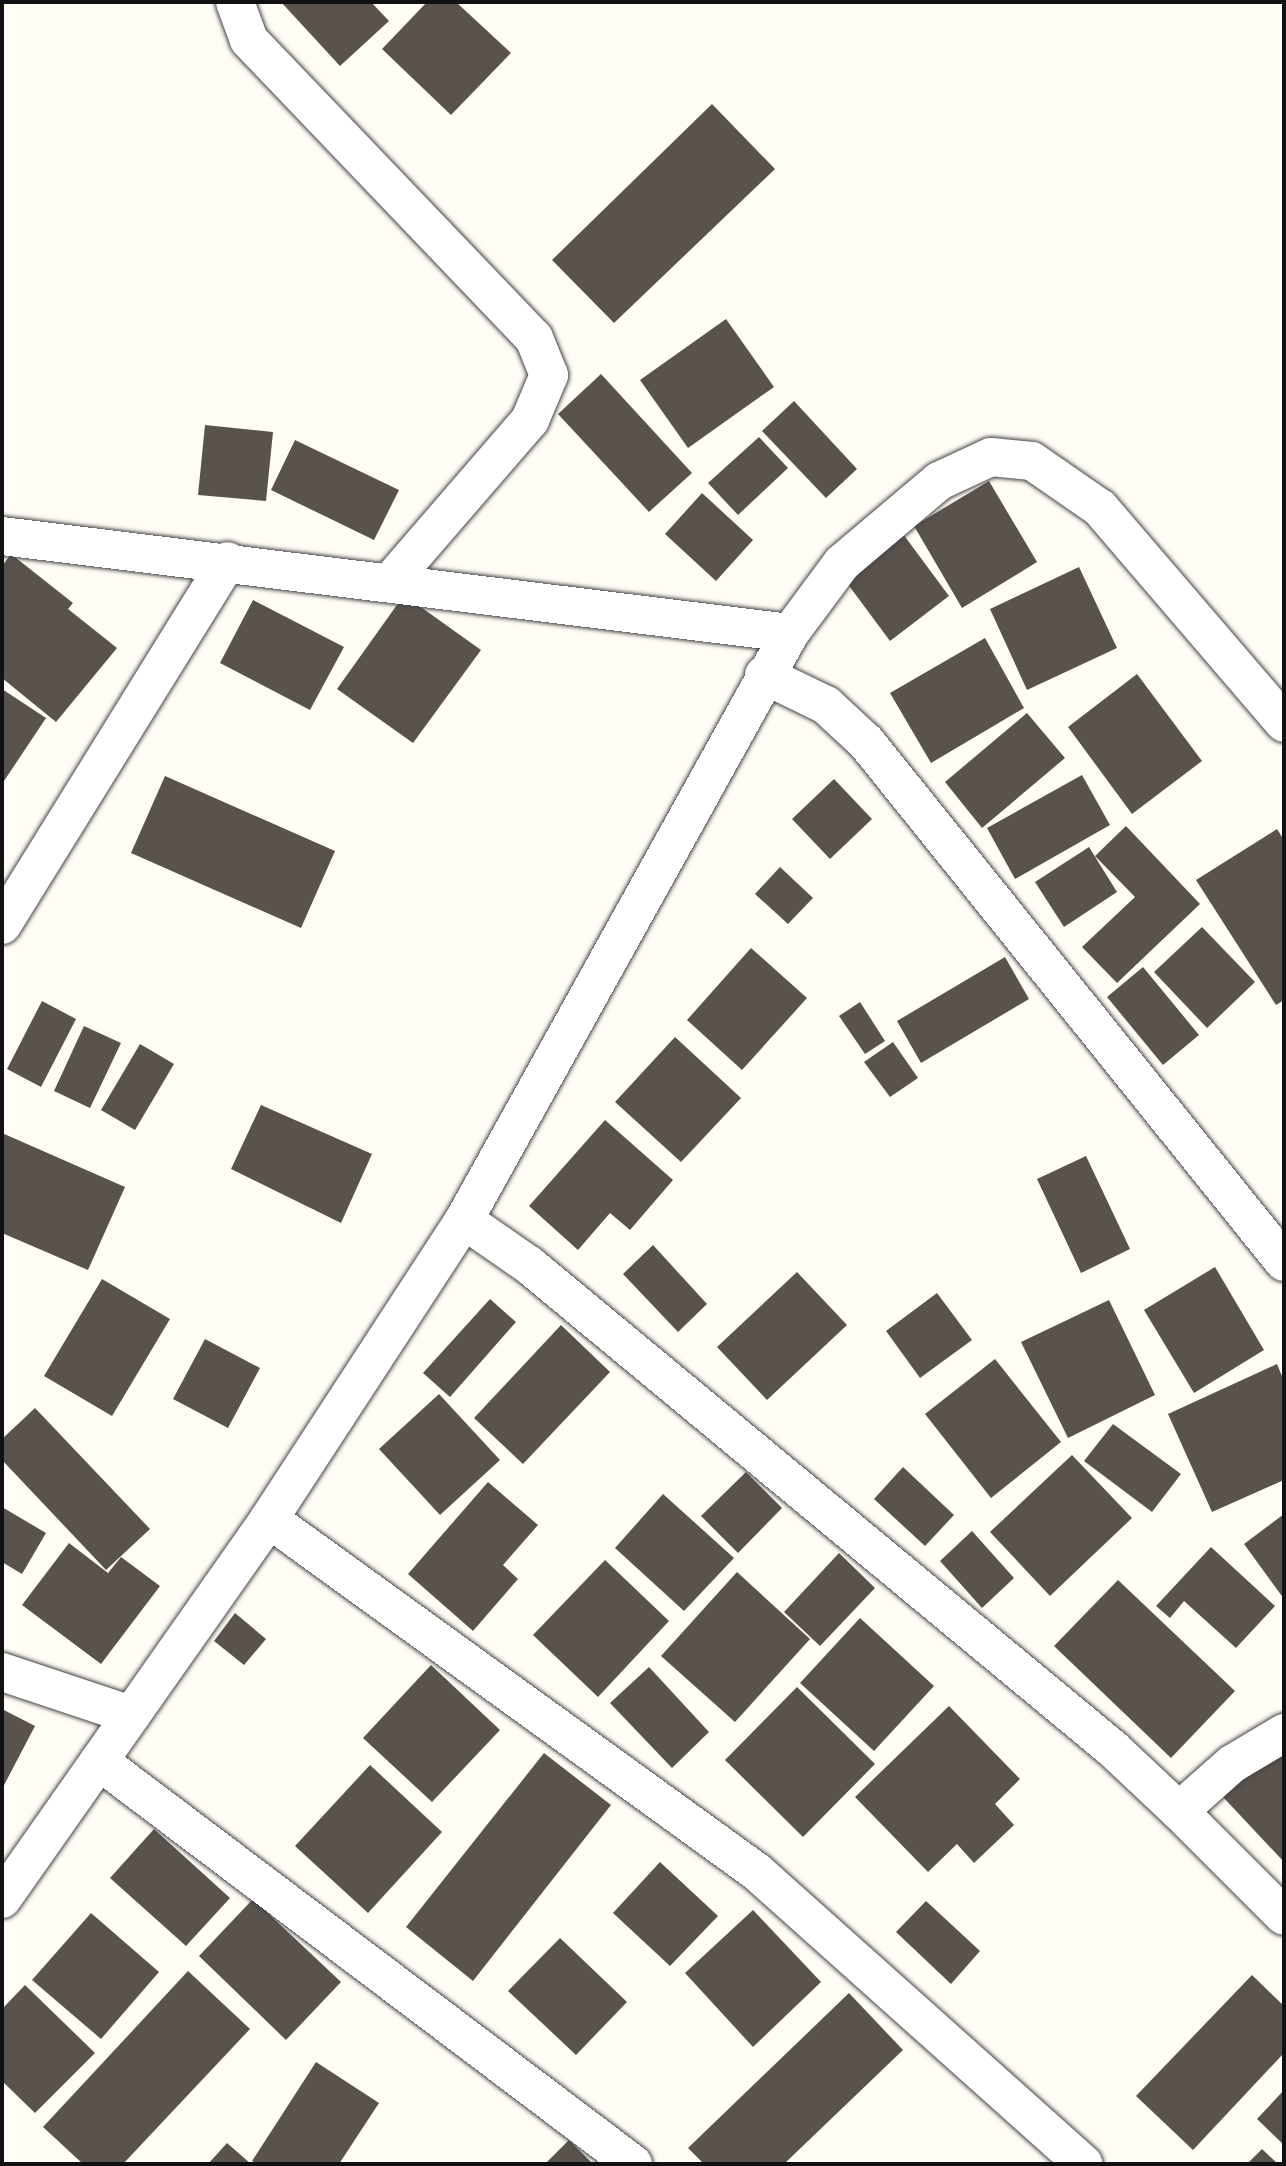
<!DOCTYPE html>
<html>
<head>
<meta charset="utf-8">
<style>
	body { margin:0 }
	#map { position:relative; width:1286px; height:2166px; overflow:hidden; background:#fffdf5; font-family:Literata,serif }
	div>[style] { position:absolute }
	.building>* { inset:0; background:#5a524d }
	.roads { filter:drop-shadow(0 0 2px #444) drop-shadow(0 0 2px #444) }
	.minor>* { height:38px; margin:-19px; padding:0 19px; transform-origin:19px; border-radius:19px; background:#fff }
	span { translate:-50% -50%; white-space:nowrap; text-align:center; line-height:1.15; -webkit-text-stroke:7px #fff; paint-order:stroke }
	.frame { position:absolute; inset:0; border:4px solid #111; pointer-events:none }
</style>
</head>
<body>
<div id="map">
	<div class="building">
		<div style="clip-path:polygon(281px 2px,371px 2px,389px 21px,340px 66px)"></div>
		<div style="clip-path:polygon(427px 2px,456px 2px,511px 53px,451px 115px,382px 49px)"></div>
		<div style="clip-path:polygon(712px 104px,775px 169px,614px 323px,552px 260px)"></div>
		<div style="clip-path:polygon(726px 319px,774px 387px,688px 448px,640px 380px)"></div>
		<div style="clip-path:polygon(601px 374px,692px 473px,649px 512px,558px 414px)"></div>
		<div style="clip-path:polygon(794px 401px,857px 469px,826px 498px,762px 431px)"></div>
		<div style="clip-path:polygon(205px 425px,273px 432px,266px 501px,198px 495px)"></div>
		<div style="clip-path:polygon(759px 437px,788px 468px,738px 515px,708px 483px)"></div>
		<div style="clip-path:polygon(295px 440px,399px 490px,374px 540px,271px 490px)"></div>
		<div style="clip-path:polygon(989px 481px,1037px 562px,962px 608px,914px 526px)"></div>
		<div style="clip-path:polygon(702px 493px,753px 540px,716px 581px,665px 534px)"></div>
		<div style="clip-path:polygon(903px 534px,949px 596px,890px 641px,844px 579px)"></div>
		<div style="clip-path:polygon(11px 554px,73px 603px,68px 609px,117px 648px,56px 722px,2px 678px,2px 566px)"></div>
		<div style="clip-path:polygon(1079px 567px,1117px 648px,1027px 690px,990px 609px)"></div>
		<div style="clip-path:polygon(404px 595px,481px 650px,413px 743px,337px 689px)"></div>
		<div style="clip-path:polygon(253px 600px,344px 647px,310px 710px,220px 663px)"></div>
		<div style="clip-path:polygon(985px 638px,1024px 708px,931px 763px,890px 693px)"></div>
		<div style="clip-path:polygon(1137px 674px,1202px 761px,1132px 814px,1068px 727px)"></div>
		<div style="clip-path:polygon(2px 689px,46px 718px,2px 784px)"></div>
		<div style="clip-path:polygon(1027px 713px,1065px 758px,982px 828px,945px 782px)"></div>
		<div style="clip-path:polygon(1082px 775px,1110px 825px,1015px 879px,987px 828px)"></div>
		<div style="clip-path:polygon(165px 776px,335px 851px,301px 928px,131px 853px)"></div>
		<div style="clip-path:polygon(834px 779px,872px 819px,830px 859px,792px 819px)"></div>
		<div style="clip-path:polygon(1126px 826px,1200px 904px,1117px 983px,1082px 947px,1135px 897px,1095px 856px)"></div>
		<div style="clip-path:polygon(1277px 829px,1284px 840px,1284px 1000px,1276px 1005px,1196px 880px)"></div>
		<div style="clip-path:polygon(1089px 847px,1117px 892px,1064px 927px,1035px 882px)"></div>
		<div style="clip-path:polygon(780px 867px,813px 898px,788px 924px,755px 894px)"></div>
		<div style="clip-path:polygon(1202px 927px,1255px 982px,1207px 1028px,1154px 972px)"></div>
		<div style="clip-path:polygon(751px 948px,807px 998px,742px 1070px,687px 1020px)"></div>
		<div style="clip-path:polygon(1005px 957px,1029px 999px,921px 1063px,897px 1021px)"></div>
		<div style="clip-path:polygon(1143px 967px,1199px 1035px,1163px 1065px,1107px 997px)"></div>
		<div style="clip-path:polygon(42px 1001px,76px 1019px,41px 1087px,7px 1069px)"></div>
		<div style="clip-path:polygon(860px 1002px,885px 1041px,865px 1054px,839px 1016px)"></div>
		<div style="clip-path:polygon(84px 1026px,121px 1043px,90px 1108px,54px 1091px)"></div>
		<div style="clip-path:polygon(675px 1037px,741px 1098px,681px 1162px,615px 1102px)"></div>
		<div style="clip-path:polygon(893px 1042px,918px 1078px,890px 1097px,864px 1062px)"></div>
		<div style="clip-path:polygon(140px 1044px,174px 1064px,135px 1130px,101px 1110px)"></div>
		<div style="clip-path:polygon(261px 1105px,372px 1154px,341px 1223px,231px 1169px)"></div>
		<div style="clip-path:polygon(605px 1120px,673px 1180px,630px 1230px,610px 1213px,578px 1250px,529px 1206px)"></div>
		<div style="clip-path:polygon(2px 1133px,125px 1187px,88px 1270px,2px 1233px)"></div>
		<div style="clip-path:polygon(1086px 1156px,1130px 1249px,1081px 1273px,1037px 1179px)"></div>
		<div style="clip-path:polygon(653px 1245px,707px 1304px,678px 1332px,623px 1274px)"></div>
		<div style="clip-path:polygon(1215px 1267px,1264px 1350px,1194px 1393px,1144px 1310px)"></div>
		<div style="clip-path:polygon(797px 1272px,847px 1325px,767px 1400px,717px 1347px)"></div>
		<div style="clip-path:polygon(102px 1279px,170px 1319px,112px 1416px,44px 1376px)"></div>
		<div style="clip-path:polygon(937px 1293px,972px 1340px,920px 1378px,886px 1331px)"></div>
		<div style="clip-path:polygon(490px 1299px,516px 1322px,450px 1397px,423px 1373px)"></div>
		<div style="clip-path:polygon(1109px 1300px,1155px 1395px,1068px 1438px,1021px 1342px)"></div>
		<div style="clip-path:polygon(561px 1325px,610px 1372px,523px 1464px,474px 1418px)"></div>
		<div style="clip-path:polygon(205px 1339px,260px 1368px,228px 1428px,173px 1399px)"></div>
		<div style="clip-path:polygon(995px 1359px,1061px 1442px,991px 1498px,925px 1414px)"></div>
		<div style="clip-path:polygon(1277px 1364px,1284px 1381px,1284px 1480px,1212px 1512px,1168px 1414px)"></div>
		<div style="clip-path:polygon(439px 1394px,500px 1460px,440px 1515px,379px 1449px)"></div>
		<div style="clip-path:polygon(35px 1408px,150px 1529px,106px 1570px,2px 1460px,2px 1439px)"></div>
		<div style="clip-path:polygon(1113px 1424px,1181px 1474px,1152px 1512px,1084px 1461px)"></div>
		<div style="clip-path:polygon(1072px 1455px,1132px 1518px,1050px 1596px,990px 1532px)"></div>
		<div style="clip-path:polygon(903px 1467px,954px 1515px,925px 1546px,874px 1499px)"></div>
		<div style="clip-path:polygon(746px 1472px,782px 1508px,738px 1553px,701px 1516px)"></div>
		<div style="clip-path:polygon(488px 1482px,538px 1525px,503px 1565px,518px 1579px,473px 1631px,408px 1574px)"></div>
		<div style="clip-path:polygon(663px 1494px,734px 1558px,684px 1611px,615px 1548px)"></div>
		<div style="clip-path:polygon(2px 1507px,46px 1533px,22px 1574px,2px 1562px)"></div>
		<div style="clip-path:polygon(1284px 1514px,1284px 1599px,1244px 1544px)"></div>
		<div style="clip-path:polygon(972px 1531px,1014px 1578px,982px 1608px,940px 1561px)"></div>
		<div style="clip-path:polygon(69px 1543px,108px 1573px,121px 1557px,160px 1586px,101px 1664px,22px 1605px)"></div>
		<div style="clip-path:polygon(1211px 1547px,1275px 1606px,1236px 1648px,1184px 1601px,1170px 1618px,1156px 1606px)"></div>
		<div style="clip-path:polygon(839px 1553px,875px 1588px,820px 1646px,784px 1612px)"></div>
		<div style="clip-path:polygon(605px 1560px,669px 1621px,598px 1697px,533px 1635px)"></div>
		<div style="clip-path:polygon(737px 1572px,810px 1639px,735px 1722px,661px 1656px)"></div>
		<div style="clip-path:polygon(1118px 1580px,1235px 1691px,1171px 1758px,1054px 1646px)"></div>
		<div style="clip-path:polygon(235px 1613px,266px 1639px,244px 1665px,214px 1641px)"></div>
		<div style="clip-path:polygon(860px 1618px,934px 1686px,874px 1751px,800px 1683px)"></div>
		<div style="clip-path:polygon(431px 1665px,500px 1730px,432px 1802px,363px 1738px)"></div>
		<div style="clip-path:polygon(649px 1667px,709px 1732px,672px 1768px,610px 1703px)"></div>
		<div style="clip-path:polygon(797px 1687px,875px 1764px,803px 1837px,725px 1760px)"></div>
		<div style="clip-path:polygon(949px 1706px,1020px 1779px,995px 1804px,1014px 1825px,974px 1863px,957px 1844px,928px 1872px,855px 1797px)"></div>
		<div style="clip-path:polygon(2px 1709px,35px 1726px,2px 1789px)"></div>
		<div style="clip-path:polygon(1284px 1738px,1284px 1862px,1223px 1797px)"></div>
		<div style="clip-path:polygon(544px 1753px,611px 1805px,473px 1981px,406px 1927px)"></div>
		<div style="clip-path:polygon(370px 1765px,442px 1832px,368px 1913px,295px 1846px)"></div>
		<div style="clip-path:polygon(154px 1829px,230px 1898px,186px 1946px,110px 1878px)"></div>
		<div style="clip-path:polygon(660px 1862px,718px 1916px,670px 1966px,613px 1913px)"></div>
		<div style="clip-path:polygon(253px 1899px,341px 1982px,286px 2040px,199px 1956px)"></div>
		<div style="clip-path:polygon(926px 1901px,980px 1951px,951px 1984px,896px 1932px)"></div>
		<div style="clip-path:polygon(753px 1910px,821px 1982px,753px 2047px,685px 1973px)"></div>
		<div style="clip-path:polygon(91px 1913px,159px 1972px,101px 2039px,32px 1980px)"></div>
		<div style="clip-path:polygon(560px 1938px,627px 2002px,576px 2055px,508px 1991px)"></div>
		<div style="clip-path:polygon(188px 1971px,250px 2029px,123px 2164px,83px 2164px,43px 2127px)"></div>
		<div style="clip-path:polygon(1252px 1975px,1284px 2006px,1284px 2053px,1193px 2150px,1136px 2096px)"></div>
		<div style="clip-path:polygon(25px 1985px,95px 2053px,35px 2113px,2px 2081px,2px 2009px)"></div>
		<div style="clip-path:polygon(849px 1993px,903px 2050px,784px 2164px,704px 2164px,688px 2148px)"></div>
		<div style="clip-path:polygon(316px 2062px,379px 2103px,339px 2164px,258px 2164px,252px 2161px)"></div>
		<div style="clip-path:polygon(1284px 2090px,1284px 2145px,1257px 2119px)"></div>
		<div style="clip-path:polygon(569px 2140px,593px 2164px,545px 2164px)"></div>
		<div style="clip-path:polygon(227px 2143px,251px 2164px,208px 2164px)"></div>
		<div style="clip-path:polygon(1262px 2149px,1278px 2164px,1247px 2164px)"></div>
	</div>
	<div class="roads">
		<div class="minor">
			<div style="left:235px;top:2px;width:40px;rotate:69.8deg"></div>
			<div style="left:249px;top:40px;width:412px;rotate:46.3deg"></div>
			<div style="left:534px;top:338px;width:40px;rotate:68deg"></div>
			<div style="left:549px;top:375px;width:49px;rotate:112.9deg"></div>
			<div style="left:530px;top:420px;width:213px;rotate:130.8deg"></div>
			<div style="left:2px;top:536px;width:794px;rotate:7.02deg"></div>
			<div style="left:764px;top:675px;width:69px;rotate:25.8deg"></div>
			<div style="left:826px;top:705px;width:54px;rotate:42.8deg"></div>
			<div style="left:866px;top:742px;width:667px;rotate:51.21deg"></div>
			<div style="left:2px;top:925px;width:428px;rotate:-58.2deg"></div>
			<div style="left:464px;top:1220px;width:671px;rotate:-60.95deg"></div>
			<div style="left:790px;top:633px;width:87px;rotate:-53.4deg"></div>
			<div style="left:842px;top:563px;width:127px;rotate:-40.2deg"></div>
			<div style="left:939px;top:481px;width:57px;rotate:-24.8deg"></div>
			<div style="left:991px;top:457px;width:41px;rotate:5.6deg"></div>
			<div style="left:1032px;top:461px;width:83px;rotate:34.7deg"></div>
			<div style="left:1100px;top:508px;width:283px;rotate:49.4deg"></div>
			<div style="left:269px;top:1519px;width:602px;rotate:35.88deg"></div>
			<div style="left:757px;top:1872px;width:438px;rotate:41.8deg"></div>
			<div style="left:2px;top:1672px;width:136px;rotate:18.4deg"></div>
			<div style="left:99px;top:1761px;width:669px;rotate:37.04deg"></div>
			<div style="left:1179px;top:1811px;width:148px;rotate:45deg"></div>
			<div style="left:2px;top:1899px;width:464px;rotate:-54.9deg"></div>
			<div style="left:269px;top:1519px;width:357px;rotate:-56.9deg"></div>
			<div style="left:464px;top:1220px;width:79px;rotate:34.7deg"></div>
			<div style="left:529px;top:1265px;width:758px;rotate:39.65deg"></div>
			<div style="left:1113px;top:1749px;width:91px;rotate:43.2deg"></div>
			<div style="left:1179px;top:1811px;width:71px;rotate:-41.6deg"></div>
			<div style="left:1232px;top:1764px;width:61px;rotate:-30.8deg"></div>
		</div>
	</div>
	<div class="frame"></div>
</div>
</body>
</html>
